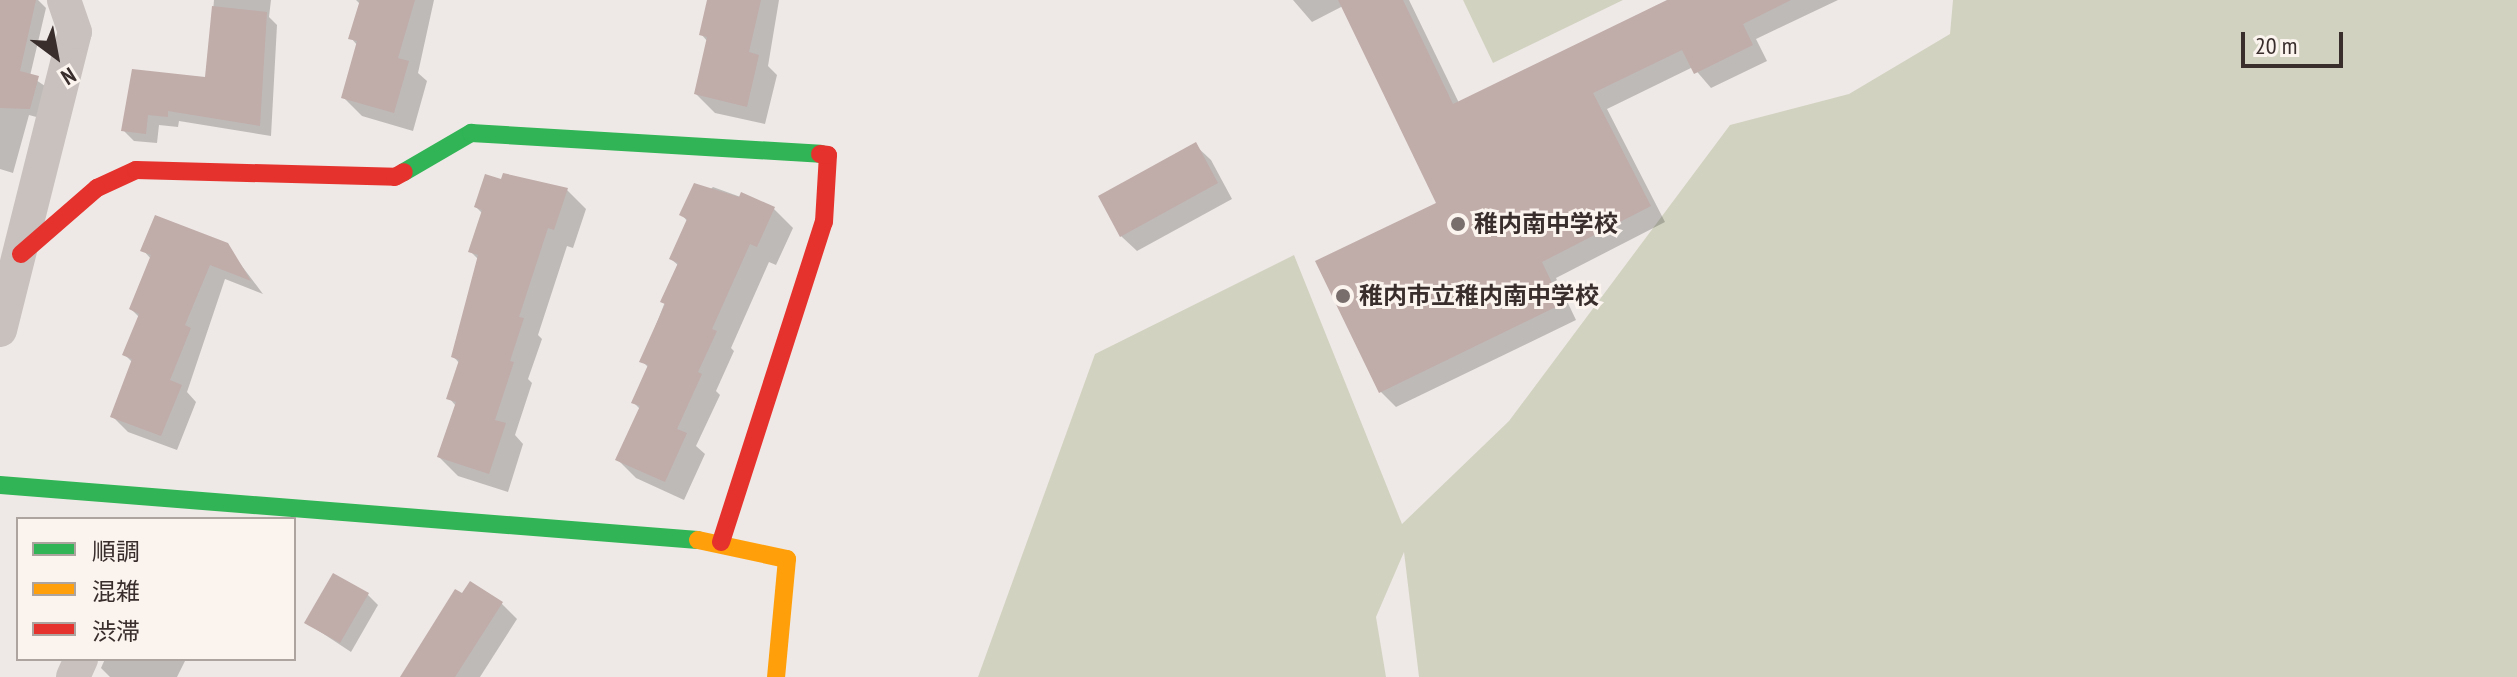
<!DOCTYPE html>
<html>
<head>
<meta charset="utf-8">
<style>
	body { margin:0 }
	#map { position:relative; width:2517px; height:677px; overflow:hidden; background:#eee9e6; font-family:"PT Sans Narrow","Noto Sans JP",sans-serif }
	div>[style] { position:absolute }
	.green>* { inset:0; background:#d2d2c1 }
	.shadow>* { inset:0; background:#0003 }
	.building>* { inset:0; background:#c0aca9 }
	.street>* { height:34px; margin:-17px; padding:0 17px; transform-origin:17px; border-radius:17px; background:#c8c1be }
	.fast>* { height:18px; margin:-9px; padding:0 9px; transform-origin:9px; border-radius:9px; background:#30b455 }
	.slow>* { height:18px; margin:-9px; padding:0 9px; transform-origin:9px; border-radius:9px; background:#ff9f0a }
	.jam>* { height:18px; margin:-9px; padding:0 9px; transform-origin:9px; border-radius:9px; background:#e5322d }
	.dots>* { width:22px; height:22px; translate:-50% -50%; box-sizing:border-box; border:4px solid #faf3ee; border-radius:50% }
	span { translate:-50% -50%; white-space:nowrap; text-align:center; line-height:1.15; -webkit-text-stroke:6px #faf3ee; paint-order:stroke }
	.poi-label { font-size:24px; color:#392e2c; font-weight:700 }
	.left { translate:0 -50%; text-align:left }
	.legend { position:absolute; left:16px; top:517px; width:280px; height:144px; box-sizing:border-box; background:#faf3ee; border:2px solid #ada4a0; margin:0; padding:10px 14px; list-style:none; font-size:24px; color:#392e2c }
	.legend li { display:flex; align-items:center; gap:16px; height:40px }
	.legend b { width:40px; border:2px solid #ada4a0 }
	.north { position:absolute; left:16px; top:16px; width:80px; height:80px; -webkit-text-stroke:6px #faf3ee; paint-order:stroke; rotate:148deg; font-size:22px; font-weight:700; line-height:32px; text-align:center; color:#392e2c }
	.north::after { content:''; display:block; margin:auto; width:28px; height:36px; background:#392e2c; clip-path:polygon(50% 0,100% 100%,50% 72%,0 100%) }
	.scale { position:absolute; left:2241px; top:32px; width:102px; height:36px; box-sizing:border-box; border:4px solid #392e2c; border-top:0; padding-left:10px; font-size:24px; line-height:28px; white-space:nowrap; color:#392e2c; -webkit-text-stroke:6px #faf3ee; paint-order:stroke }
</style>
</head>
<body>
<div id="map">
	<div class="green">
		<div style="clip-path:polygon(1463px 0,1623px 0,1493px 63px)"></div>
		<div style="clip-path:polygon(1953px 0,2517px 0,2517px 677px,1419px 677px,1404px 552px,1376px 617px,1386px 677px,978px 677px,1095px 354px,1294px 255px,1402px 524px,1509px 421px,1730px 125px,1849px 94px,1950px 34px)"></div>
	</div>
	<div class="shadow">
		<div style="clip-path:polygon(0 0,38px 0,46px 8px,30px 76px,48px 88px,40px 118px,29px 115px,13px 173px,0 169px)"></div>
		<div style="clip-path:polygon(214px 0,271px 0,269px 17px,277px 25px,271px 136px,179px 121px,178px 127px,159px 125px,157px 143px,134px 141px,123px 130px,207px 79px)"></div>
		<div style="clip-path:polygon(356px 0,434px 0,418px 73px,427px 81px,413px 131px,362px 116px,344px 98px,358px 46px,351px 38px,360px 4px)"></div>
		<div style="clip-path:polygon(709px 0,779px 0,768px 66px,777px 75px,765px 124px,715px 113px,696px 94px,708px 42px,701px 34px)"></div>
		<div style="clip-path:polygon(1293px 0,1409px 0,1459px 103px,1674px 0,1838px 0,1756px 39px,1767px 61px,1711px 88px,1693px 67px,1607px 109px,1665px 222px,1556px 278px,1576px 320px,1396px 407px,1380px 391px,1438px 204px,1343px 6px,1312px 22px)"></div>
		<div style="clip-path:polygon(1195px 145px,1211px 160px,1232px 199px,1137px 251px,1121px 236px)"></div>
		<div style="clip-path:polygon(502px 182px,567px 190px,586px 209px,573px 248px,567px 246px,538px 335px,542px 339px,528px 379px,532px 383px,515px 435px,523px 444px,508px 492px,458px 476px,439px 457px,456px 406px,449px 398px,460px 364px,453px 356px,479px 260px,471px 252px,483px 214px,476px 207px)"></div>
		<div style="clip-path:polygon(713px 187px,774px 209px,793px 228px,776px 265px,769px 262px,731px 348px,734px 351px,716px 391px,720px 395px,696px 446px,705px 454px,684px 500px,636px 478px,618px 460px,640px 409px,633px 402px,649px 368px,642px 361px,679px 266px,671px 259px,688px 222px,682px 215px)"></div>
		<div style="clip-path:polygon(226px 245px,263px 294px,225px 279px,187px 392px,196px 402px,177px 450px,128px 432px,112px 416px,133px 363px,125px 355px,139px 317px,131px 309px,151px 259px,143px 250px)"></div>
		<div style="clip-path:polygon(367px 594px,378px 605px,351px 652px,307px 623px)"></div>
		<div style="clip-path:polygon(501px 603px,517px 619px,480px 677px,402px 677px)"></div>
		<div style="clip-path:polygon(105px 659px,186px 659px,177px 677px,110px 677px,101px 668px)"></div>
	</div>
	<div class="building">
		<div style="clip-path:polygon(0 0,36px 0,20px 71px,39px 76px,30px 109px,0 108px)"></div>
		<div style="clip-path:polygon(360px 0,415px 0,398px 58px,409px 61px,394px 113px,341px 98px,357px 41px,348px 39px)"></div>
		<div style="clip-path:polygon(707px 0,761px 0,749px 52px,759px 55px,747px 107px,694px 94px,707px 37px,699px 35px)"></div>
		<div style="clip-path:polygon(1338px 0,1403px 0,1453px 104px,1667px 0,1791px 0,1743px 24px,1753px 45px,1694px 74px,1682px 50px,1593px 93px,1651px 206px,1542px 262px,1562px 304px,1379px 393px,1315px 261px,1436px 203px)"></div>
		<div style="clip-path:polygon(212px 6px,267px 12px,260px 126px,168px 111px,168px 117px,148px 115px,146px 134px,121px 131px,132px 69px,205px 77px)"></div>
		<div style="clip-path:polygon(1196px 142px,1218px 183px,1120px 237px,1098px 196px)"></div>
		<div style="clip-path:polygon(503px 173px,568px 188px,554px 230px,548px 228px,519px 317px,524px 318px,510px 361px,514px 362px,495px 420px,506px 423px,489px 474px,437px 457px,456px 402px,446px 399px,459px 360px,451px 357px,478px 255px,468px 252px,482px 210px,474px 207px,485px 174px,501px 179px)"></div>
		<div style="clip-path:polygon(694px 183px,739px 197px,741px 192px,775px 207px,757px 247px,750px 244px,712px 329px,717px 331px,698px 372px,702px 374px,677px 429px,687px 433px,665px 482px,615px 460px,640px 406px,631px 403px,648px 365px,639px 362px,665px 304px,660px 302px,678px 263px,669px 259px,687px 219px,679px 215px)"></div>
		<div style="clip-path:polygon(155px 215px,228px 243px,251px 281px,210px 265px,185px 325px,191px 328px,170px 380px,182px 385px,161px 436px,110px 417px,132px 359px,122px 355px,139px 314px,129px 309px,151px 255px,140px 251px)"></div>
		<div style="clip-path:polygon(333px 573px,369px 593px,340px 643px,304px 623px)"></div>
		<div style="clip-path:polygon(470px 581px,503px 602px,455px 677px,400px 677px,455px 589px,462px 593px)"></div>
	</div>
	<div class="street">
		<div style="left:0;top:330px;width:307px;rotate:-75.9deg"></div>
		<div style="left:75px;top:32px;width:34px;rotate:-109deg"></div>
		<div style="left:73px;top:677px;width:20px;rotate:-66deg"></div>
	</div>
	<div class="fast">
		<div style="left:404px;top:172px;width:78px;rotate:-30.2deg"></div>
		<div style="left:471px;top:133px;width:350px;rotate:3.4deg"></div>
		<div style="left:0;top:485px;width:700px;rotate:4.51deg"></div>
	</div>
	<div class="slow">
		<div style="left:698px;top:540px;width:91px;rotate:12.1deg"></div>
		<div style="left:787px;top:559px;width:119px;rotate:95.3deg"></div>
	</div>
	<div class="jam">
		<div style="left:21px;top:254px;width:101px;rotate:-41deg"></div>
		<div style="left:97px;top:188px;width:43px;rotate:-24.8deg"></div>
		<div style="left:136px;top:170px;width:259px;rotate:1.5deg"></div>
		<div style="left:395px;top:177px;width:10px;rotate:-29deg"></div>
		<div style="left:721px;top:542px;width:336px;rotate:-72.2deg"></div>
		<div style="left:824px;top:222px;width:67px;rotate:-86.6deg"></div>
		<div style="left:828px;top:155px;width:8px;rotate:-173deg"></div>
	</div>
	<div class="dots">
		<div style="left:1458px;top:224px;background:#786f6d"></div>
		<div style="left:1343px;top:296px;background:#786f6d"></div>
	</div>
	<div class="poi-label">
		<span class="left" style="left:1474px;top:224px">稚内南中学校</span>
		<span class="left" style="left:1359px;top:296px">稚内市立稚内南中学校</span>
	</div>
	<ul class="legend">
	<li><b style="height:10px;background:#30b455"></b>順調</li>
	<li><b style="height:10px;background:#ff9f0a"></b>混雑</li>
	<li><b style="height:10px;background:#e5322d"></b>渋滞</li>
	</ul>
	<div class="north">N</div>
	<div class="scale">20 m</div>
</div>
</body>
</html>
